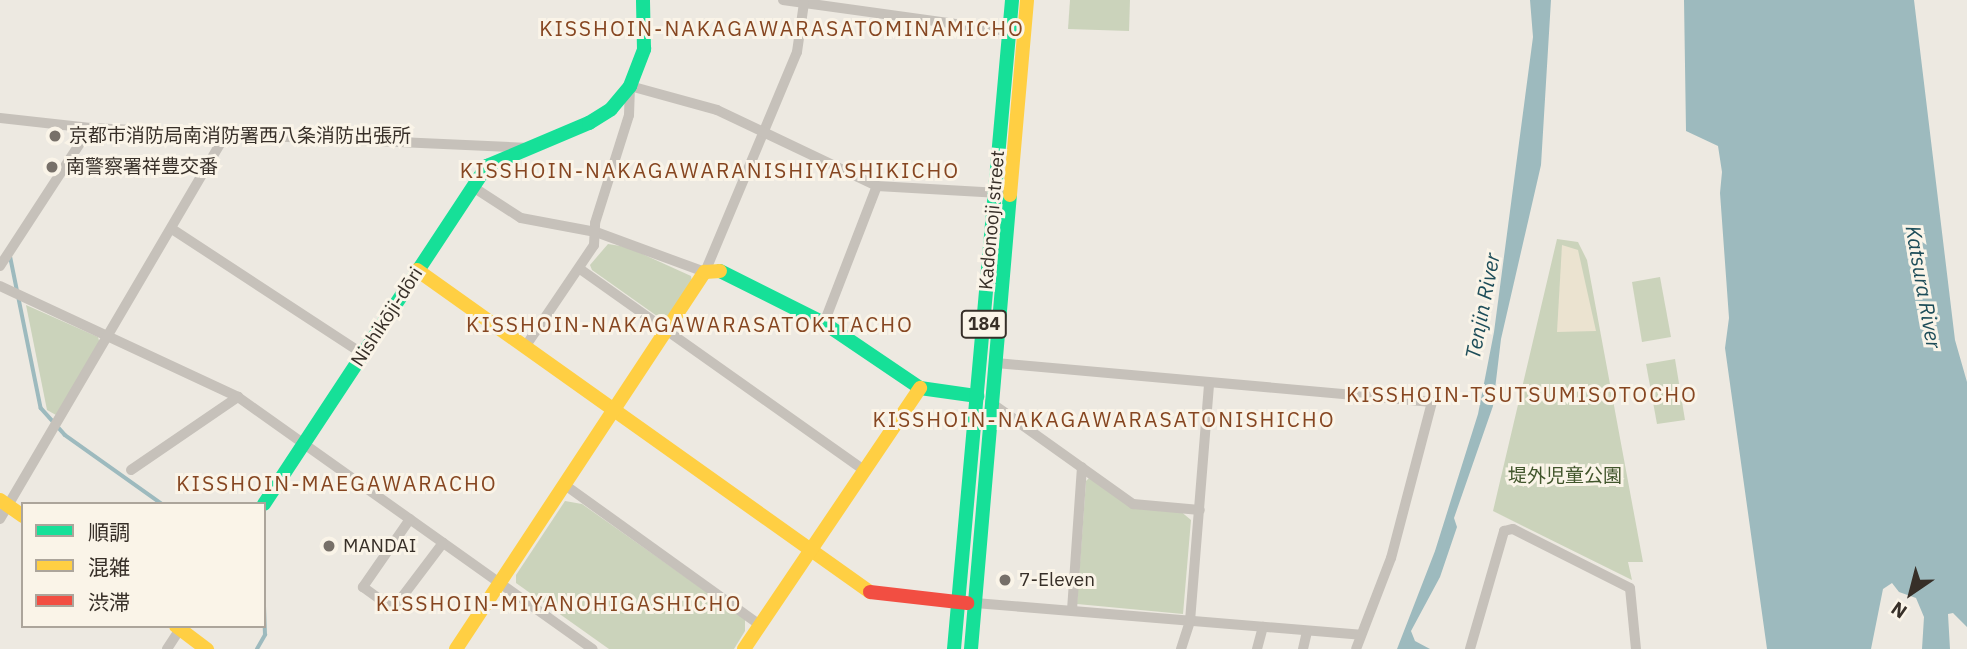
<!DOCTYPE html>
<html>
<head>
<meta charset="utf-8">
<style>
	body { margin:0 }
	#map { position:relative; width:1967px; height:649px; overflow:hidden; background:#ede9e1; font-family:"IBM Plex Sans","Noto Sans JP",sans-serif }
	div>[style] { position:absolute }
	.green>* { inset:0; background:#cbd3bb }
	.plaza>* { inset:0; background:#ebe3d0 }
	.water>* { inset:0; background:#9dbabe }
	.stream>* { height:3.5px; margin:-1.75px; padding:0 1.75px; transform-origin:1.75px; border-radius:1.75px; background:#9dbabe }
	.street>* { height:10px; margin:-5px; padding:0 5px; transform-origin:5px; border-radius:5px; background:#c6c1ba }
	.fast>* { height:14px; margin:-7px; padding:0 7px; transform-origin:7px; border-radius:7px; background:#16e098 }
	.slow>* { height:14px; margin:-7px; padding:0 7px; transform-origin:7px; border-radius:7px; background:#ffcf43 }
	.jam>* { height:14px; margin:-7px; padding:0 7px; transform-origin:7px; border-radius:7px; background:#f24e42 }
	.dots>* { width:19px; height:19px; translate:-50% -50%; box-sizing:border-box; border:4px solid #faf4e8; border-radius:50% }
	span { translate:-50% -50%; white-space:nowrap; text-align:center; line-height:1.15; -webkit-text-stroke:6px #faf4e8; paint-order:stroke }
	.shield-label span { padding:2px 5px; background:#faf4e8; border:2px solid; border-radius:5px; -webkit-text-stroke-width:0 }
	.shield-label { font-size:18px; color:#372f28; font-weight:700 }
	.poi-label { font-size:19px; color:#372f28 }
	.left { translate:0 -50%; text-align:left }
	.street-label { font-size:19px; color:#372f28 }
	.park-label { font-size:19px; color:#41552c }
	.neighbourhood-label { font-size:21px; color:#864621; letter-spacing:2px }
	.water-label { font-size:21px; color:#1d4d59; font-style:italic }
	.legend { position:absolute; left:21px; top:502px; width:245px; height:126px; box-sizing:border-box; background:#faf4e8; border:2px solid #aca59b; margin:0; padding:9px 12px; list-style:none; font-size:21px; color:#372f28 }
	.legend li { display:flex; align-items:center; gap:14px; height:35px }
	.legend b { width:35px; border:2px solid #aca59b }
	.north { position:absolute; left:1876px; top:558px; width:70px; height:70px; -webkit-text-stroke:5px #faf4e8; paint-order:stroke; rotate:215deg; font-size:19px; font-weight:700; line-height:28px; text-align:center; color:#372f28 }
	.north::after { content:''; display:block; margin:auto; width:24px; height:32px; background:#372f28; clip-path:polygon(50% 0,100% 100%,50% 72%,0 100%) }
</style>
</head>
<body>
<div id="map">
	<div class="green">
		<div style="clip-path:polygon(1070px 0,1130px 0,1129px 31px,1068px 29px)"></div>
		<div style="clip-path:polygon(1557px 239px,1578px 242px,1587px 260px,1643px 562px,1628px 562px,1632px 580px,1493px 511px)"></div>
		<div style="clip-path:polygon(608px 244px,627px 247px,691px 276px,692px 282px,664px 321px,592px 270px,590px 265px)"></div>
		<div style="clip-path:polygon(1660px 277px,1671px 337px,1642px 342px,1632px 282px)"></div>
		<div style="clip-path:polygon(26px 305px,98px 337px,100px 344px,56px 415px,47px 410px)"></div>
		<div style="clip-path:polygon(1675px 359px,1685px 420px,1657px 424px,1646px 364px)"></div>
		<div style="clip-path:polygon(1090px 477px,1132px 507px,1179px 510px,1191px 520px,1183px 614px,1077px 604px,1086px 481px)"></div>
		<div style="clip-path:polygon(565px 501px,582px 504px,745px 619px,745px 631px,734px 649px,609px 649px,516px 583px,516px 575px)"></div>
	</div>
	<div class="plaza">
		<div style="clip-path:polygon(1562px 245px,1578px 250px,1596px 331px,1557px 332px)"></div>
	</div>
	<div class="water">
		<div style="clip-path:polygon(1530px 0,1551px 0,1541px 165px,1501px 339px,1493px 406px,1454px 518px,1457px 527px,1440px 577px,1411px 631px,1415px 641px,1430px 649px,1397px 649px,1435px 551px,1478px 414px,1494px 332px,1533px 37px)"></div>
		<div style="clip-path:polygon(1684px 0,1914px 0,1955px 340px,1967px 382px,1967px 627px,1953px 613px,1948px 614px,1950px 649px,1922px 649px,1924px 617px,1916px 598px,1899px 592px,1892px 583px,1883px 589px,1871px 649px,1767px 649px,1725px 348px,1729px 318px,1720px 193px,1722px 172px,1718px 146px,1686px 131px)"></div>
	</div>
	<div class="stream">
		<div style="left:10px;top:254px;width:157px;rotate:78.6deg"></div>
		<div style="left:41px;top:408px;width:36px;rotate:48deg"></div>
		<div style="left:65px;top:435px;width:119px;rotate:35.4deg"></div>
		<div style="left:257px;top:649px;width:16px;rotate:-60deg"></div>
		<div style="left:265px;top:635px;width:31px;rotate:-92deg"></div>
	</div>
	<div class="street">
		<div style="left:783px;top:0;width:232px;rotate:7.9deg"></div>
		<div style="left:0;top:118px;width:91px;rotate:6.3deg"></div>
		<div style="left:90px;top:128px;width:434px;rotate:2.6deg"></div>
		<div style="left:473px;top:187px;width:57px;rotate:32.9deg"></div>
		<div style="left:521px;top:218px;width:76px;rotate:10.6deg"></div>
		<div style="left:596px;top:232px;width:116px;rotate:20.2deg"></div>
		<div style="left:705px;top:272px;width:238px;rotate:-67.3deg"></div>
		<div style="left:797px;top:52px;width:49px;rotate:-81.9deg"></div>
		<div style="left:172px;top:229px;width:228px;rotate:33.2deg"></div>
		<div style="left:0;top:266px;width:165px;rotate:-56.9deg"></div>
		<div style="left:580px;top:269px;width:348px;rotate:35.3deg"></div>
		<div style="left:0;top:286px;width:263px;rotate:25deg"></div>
		<div style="left:238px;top:397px;width:435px;rotate:35.4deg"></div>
		<div style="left:824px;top:323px;width:147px;rotate:-68.9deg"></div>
		<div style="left:525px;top:347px;width:123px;rotate:-55.9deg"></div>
		<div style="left:594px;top:245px;width:22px;rotate:-87deg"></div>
		<div style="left:595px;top:223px;width:113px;rotate:-72.5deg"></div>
		<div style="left:629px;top:115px;width:29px;rotate:-88deg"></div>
		<div style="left:630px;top:86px;width:90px;rotate:15.4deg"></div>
		<div style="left:717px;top:110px;width:177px;rotate:25.4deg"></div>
		<div style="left:877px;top:186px;width:123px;rotate:3.3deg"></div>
		<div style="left:996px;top:363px;width:438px;rotate:5.1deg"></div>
		<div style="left:1432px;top:402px;width:161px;rotate:104.7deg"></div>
		<div style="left:1391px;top:558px;width:97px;rotate:111deg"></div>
		<div style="left:990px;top:402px;width:176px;rotate:35.5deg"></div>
		<div style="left:1133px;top:504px;width:67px;rotate:5.1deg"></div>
		<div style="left:131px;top:470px;width:130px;rotate:-34.3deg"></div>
		<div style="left:565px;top:485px;width:240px;rotate:35.7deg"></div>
		<div style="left:0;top:519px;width:444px;rotate:-59.6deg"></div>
		<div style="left:410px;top:519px;width:83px;rotate:124.7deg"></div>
		<div style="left:363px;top:587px;width:37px;rotate:36deg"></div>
		<div style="left:393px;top:609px;width:83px;rotate:-52.9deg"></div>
		<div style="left:975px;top:603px;width:387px;rotate:4.7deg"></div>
		<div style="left:1072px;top:610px;width:143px;rotate:-86deg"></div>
		<div style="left:167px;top:649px;width:24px;rotate:-57deg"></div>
		<div style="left:1181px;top:649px;width:29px;rotate:-72deg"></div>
		<div style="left:1190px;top:621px;width:239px;rotate:-85.4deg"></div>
		<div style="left:1257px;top:649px;width:23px;rotate:-75deg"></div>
		<div style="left:1303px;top:649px;width:18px;rotate:-77deg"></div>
		<div style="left:1470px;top:649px;width:123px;rotate:-73.9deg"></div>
		<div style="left:1504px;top:531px;width:9px;rotate:-13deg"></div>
		<div style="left:1513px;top:529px;width:131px;rotate:26.8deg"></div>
		<div style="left:1630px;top:588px;width:61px;rotate:84.4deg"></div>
	</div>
	<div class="fast">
		<div style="left:720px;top:271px;width:116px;rotate:26.6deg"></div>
		<div style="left:824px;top:323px;width:116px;rotate:34.1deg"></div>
		<div style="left:920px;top:388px;width:58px;rotate:8deg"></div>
		<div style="left:264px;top:504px;width:405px;rotate:-56.6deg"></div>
		<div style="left:487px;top:166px;width:111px;rotate:-22.9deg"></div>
		<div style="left:589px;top:123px;width:26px;rotate:-32deg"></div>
		<div style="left:611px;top:109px;width:30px;rotate:-50deg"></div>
		<div style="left:630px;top:86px;width:40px;rotate:-69deg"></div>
		<div style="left:644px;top:49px;width:49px;rotate:-91.2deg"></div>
		<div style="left:954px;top:649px;width:652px;rotate:-84.89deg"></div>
		<div style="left:971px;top:649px;width:456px;rotate:-85.1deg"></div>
	</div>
	<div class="slow">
		<div style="left:1010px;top:195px;width:196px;rotate:-85deg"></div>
		<div style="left:417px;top:270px;width:556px;rotate:35.41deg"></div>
		<div style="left:0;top:500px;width:28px;rotate:35deg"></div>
		<div style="left:176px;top:626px;width:39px;rotate:37deg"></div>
		<div style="left:456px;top:649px;width:452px;rotate:-56.6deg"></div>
		<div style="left:705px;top:272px;width:15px;rotate:-4deg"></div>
		<div style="left:744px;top:649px;width:315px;rotate:-56deg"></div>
	</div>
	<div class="jam">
		<div style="left:870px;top:592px;width:98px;rotate:6.5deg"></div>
	</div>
	<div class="dots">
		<div style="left:55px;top:136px;background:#777069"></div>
		<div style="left:52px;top:167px;background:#777069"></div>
		<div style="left:329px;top:546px;background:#777069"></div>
		<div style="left:1005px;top:580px;background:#777069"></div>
	</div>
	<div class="shield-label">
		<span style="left:984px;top:324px">184</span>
	</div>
	<div class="poi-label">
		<span class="left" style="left:69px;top:136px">京都市消防局南消防署西八条消防出張所</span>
		<span class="left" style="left:66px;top:167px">南警察署祥豊交番</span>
		<span class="left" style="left:343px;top:546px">MANDAI</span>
		<span class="left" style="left:1019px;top:580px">7-Eleven</span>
	</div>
	<div class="street-label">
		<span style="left:992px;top:220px;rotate:-85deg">Kadonooji street</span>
		<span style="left:387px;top:317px;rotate:-57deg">Nishikōji-dōri</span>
	</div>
	<div class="park-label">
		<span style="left:1565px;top:476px">堤外児童公園</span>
	</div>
	<div class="neighbourhood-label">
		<span style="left:782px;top:28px">KISSHOIN-NAKAGAWARASATOMINAMICHO</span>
		<span style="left:710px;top:170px">KISSHOIN-NAKAGAWARANISHIYASHIKICHO</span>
		<span style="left:690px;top:324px">KISSHOIN-NAKAGAWARASATOKITACHO</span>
		<span style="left:1522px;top:394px">KISSHOIN-TSUTSUMISOTOCHO</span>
		<span style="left:1104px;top:419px">KISSHOIN-NAKAGAWARASATONISHICHO</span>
		<span style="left:337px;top:483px">KISSHOIN-MAEGAWARACHO</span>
		<span style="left:559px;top:603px">KISSHOIN-MIYANOHIGASHICHO</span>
	</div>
	<div class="water-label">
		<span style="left:1924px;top:287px;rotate:80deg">Katsura River</span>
		<span style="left:1482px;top:306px;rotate:-79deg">Tenjin River</span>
	</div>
	<ul class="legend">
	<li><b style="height:9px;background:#16e098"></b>順調</li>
	<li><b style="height:9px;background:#ffcf43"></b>混雑</li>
	<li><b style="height:9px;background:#f24e42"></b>渋滞</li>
	</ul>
	<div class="north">N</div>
</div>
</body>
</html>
